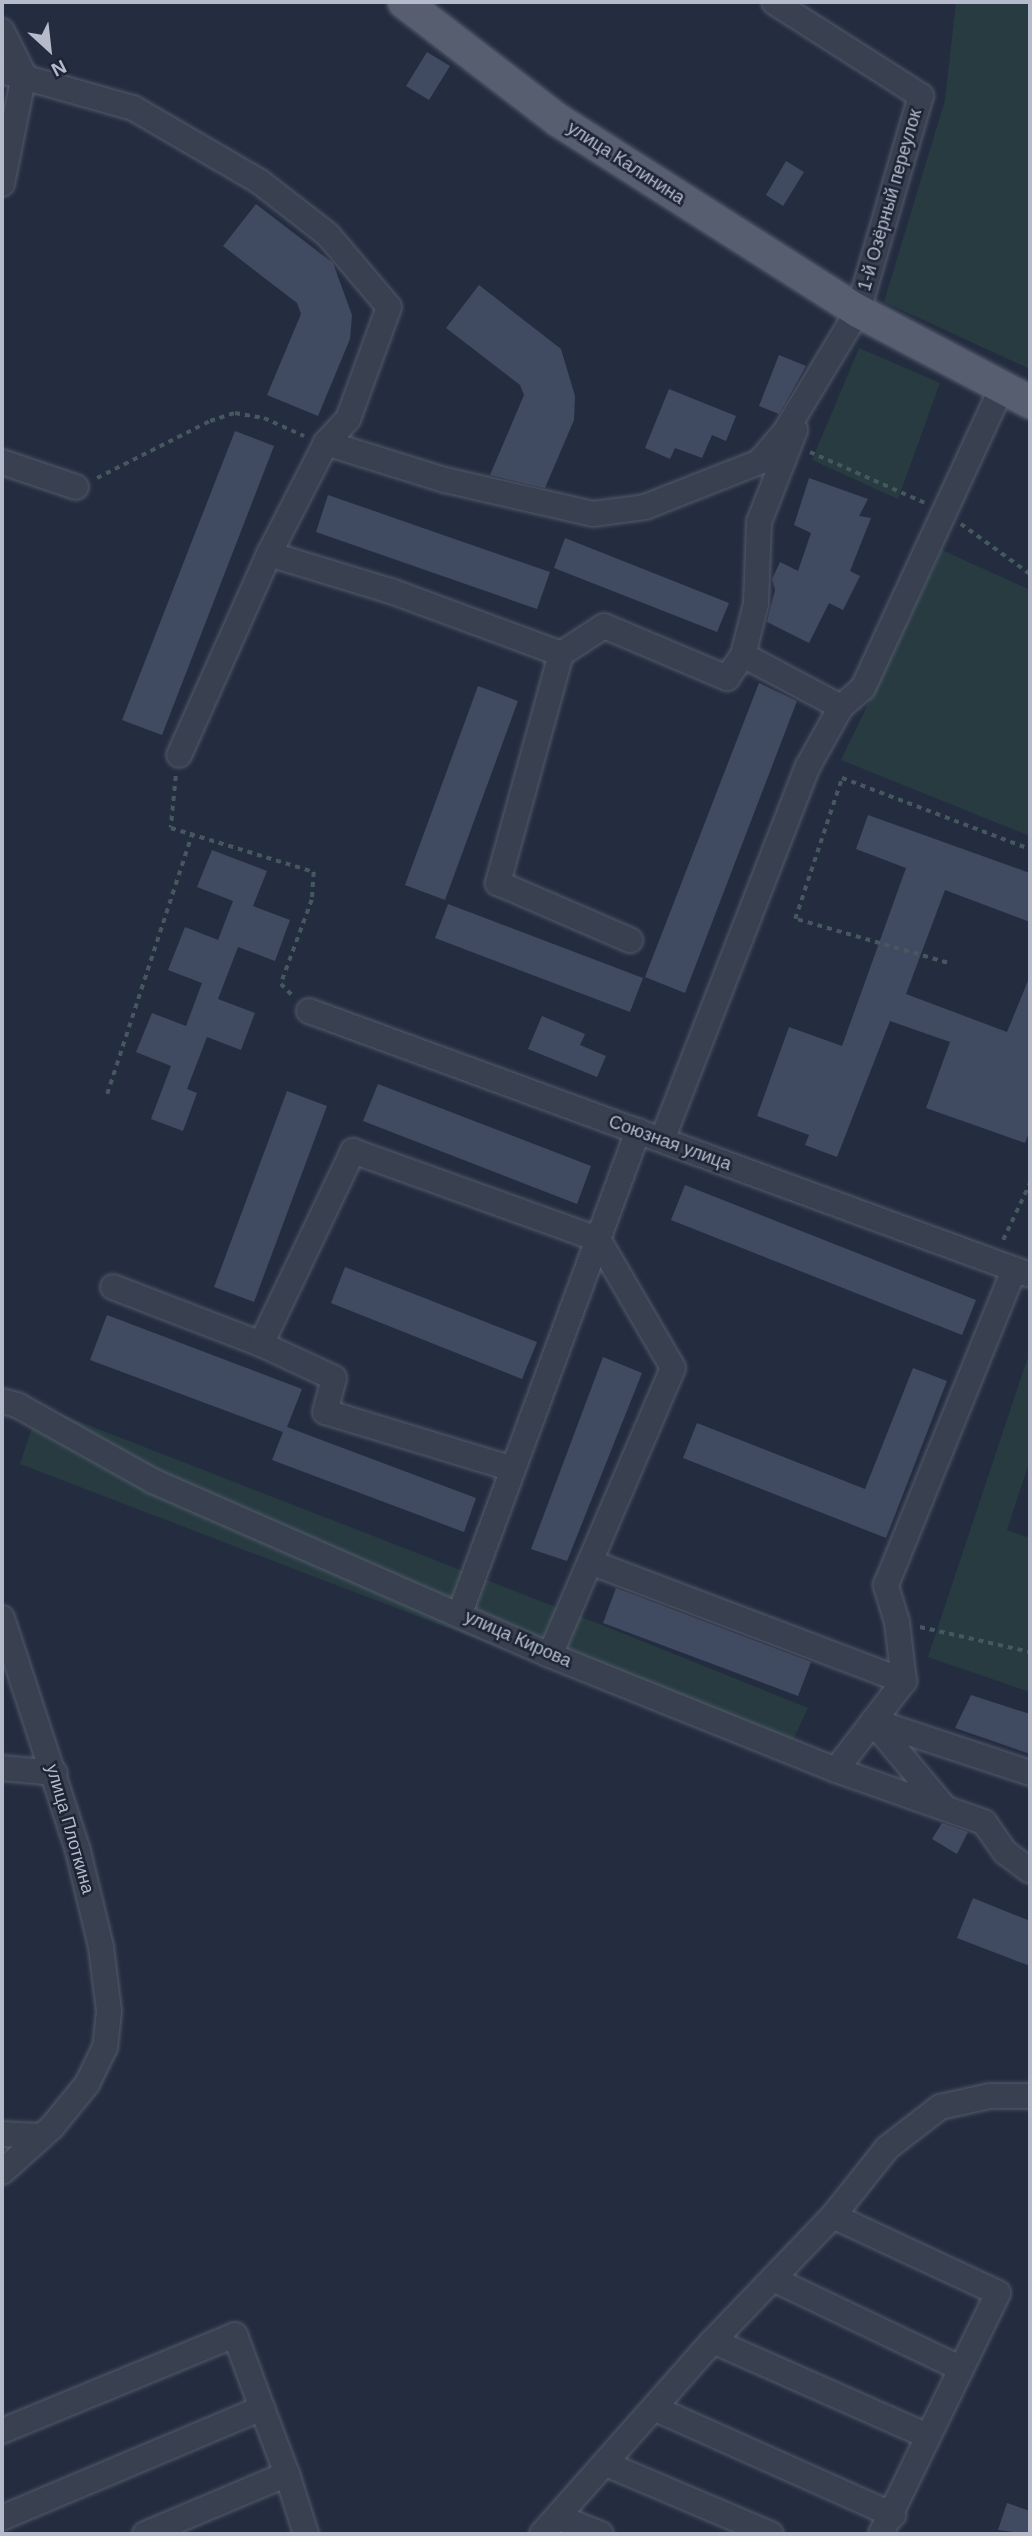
<!DOCTYPE html>
<html>
<head>
<meta charset="utf-8">
<style>
	body { margin:0 }
	#map { position:relative; width:1032px; height:2536px; overflow:hidden; background:#242d40; font-family:Helvetica,sans-serif }
	div>[style] { position:absolute }
	.green>* { inset:0; background:#273b41 }
	.building>* { inset:0; background:#404a60 }
	.path>* { height:3.5px; margin-top:-1.75px; transform-origin:0; background:repeating-linear-gradient(90deg,#45585e 0 5px,transparent 0 10px) }
	.roads { filter:drop-shadow(0 0 2px #545b6b) drop-shadow(0 0 2px #545b6b) }
	.minor>* { height:24px; margin:-12px; padding:0 12px; transform-origin:12px; border-radius:12px; background:#394050 }
	.major>* { height:32px; margin:-16px; padding:0 16px; transform-origin:16px; border-radius:16px; background:#575e70 }
	span { translate:-50% -50%; white-space:nowrap; text-align:center; line-height:1.15; -webkit-text-stroke:5px #1e2535; paint-order:stroke }
	.street-label { font-size:18px; color:#b5bbcb }
	.frame { position:absolute; inset:0; border:4px solid #b5bbcb; pointer-events:none }
	.north { position:absolute; left:14px; top:14px; width:70px; height:70px; -webkit-text-stroke:5px #1e2535; paint-order:stroke; rotate:153deg; font-size:19px; font-weight:700; line-height:28px; text-align:center; color:#b5bbcb }
	.north::after { content:''; display:block; margin:auto; width:24px; height:32px; background:#b5bbcb; clip-path:polygon(50% 0,100% 100%,50% 72%,0 100%) }
</style>
</head>
<body>
<div id="map">
	<div class="green">
		<div style="clip-path:polygon(956px 2px,1030px 2px,1030px 369px,884px 302px,945px 100px)"></div>
		<div style="clip-path:polygon(859px 348px,940px 383px,898px 499px,812px 460px)"></div>
		<div style="clip-path:polygon(942px 550px,1030px 590px,1030px 836px,841px 760px)"></div>
		<div style="clip-path:polygon(1030px 1351px,1030px 1460px,1007px 1530px,1030px 1538px,1030px 1692px,928px 1657px)"></div>
		<div style="clip-path:polygon(39px 1406px,602px 1625px,808px 1708px,785px 1757px,20px 1464px)"></div>
	</div>
	<div class="building">
		<div style="clip-path:polygon(427px 52px,450px 66px,429px 100px,406px 86px)"></div>
		<div style="clip-path:polygon(786px 161px,804px 172px,783px 206px,766px 195px)"></div>
		<div style="clip-path:polygon(256px 204px,333px 263px,352px 315px,350px 339px,318px 416px,267px 395px,301px 314px,297px 303px,223px 246px)"></div>
		<div style="clip-path:polygon(479px 285px,561px 349px,575px 396px,574px 420px,545px 488px,490px 475px,524px 395px,520px 385px,446px 328px)"></div>
		<div style="clip-path:polygon(779px 355px,806px 366px,779px 414px,759px 406px)"></div>
		<div style="clip-path:polygon(669px 389px,736px 416px,726px 441px,712px 435px,702px 458px,675px 448px,670px 459px,645px 448px)"></div>
		<div style="clip-path:polygon(235px 431px,274px 446px,162px 735px,122px 720px)"></div>
		<div style="clip-path:polygon(809px 478px,868px 499px,859px 516px,871px 518px,850px 571px,860px 576px,843px 610px,829px 603px,809px 643px,767px 622px,775px 590px,772px 579px,780px 562px,798px 571px,811px 533px,794px 525px)"></div>
		<div style="clip-path:polygon(328px 495px,550px 572px,537px 609px,316px 532px)"></div>
		<div style="clip-path:polygon(565px 538px,729px 603px,717px 632px,554px 568px)"></div>
		<div style="clip-path:polygon(759px 683px,797px 701px,685px 993px,645px 977px)"></div>
		<div style="clip-path:polygon(478px 686px,518px 701px,445px 900px,405px 885px)"></div>
		<div style="clip-path:polygon(868px 815px,1030px 873px,1030px 922px,945px 890px,906px 994px,1007px 1032px,1030px 976px,1030px 1130px,1025px 1143px,926px 1108px,950px 1042px,890px 1021px,837px 1157px,805px 1145px,809px 1135px,757px 1116px,789px 1027px,842px 1046px,906px 868px,856px 849px)"></div>
		<div style="clip-path:polygon(212px 850px,267px 871px,253px 906px,290px 920px,275px 961px,238px 947px,218px 999px,255px 1013px,241px 1050px,207px 1037px,187px 1089px,197px 1093px,183px 1131px,151px 1119px,171px 1066px,136px 1052px,152px 1013px,186px 1026px,202px 983px,168px 970px,185px 927px,218px 940px,233px 901px,197px 887px)"></div>
		<div style="clip-path:polygon(448px 904px,643px 978px,630px 1012px,435px 938px)"></div>
		<div style="clip-path:polygon(542px 1016px,585px 1034px,580px 1045px,606px 1056px,597px 1077px,528px 1049px)"></div>
		<div style="clip-path:polygon(378px 1084px,591px 1166px,577px 1204px,363px 1121px)"></div>
		<div style="clip-path:polygon(287px 1091px,327px 1106px,254px 1302px,214px 1287px)"></div>
		<div style="clip-path:polygon(685px 1185px,976px 1300px,962px 1335px,671px 1220px)"></div>
		<div style="clip-path:polygon(345px 1267px,537px 1342px,522px 1379px,331px 1303px)"></div>
		<div style="clip-path:polygon(107px 1315px,302px 1389px,287px 1427px,476px 1498px,464px 1532px,272px 1460px,283px 1432px,90px 1360px)"></div>
		<div style="clip-path:polygon(603px 1357px,642px 1373px,567px 1561px,531px 1549px)"></div>
		<div style="clip-path:polygon(913px 1368px,947px 1381px,886px 1538px,683px 1458px,697px 1423px,865px 1489px)"></div>
		<div style="clip-path:polygon(616px 1588px,811px 1662px,798px 1696px,603px 1623px)"></div>
		<div style="clip-path:polygon(971px 1695px,1030px 1714px,1030px 1754px,955px 1728px)"></div>
		<div style="clip-path:polygon(942px 1823px,968px 1832px,957px 1854px,932px 1839px)"></div>
		<div style="clip-path:polygon(973px 1898px,1030px 1921px,1030px 1966px,957px 1938px)"></div>
		<div style="clip-path:polygon(1007px 2503px,1030px 2511px,1030px 2534px,998px 2530px)"></div>
	</div>
	<div class="path">
		<div style="left:810px;top:452px;width:126px;rotate:23.9deg"></div>
		<div style="left:97px;top:478px;width:127px;rotate:-26.8deg"></div>
		<div style="left:210px;top:421px;width:26px;rotate:-18deg"></div>
		<div style="left:235px;top:413px;width:29px;rotate:10deg"></div>
		<div style="left:264px;top:418px;width:44px;rotate:24.2deg"></div>
		<div style="left:961px;top:524px;width:85px;rotate:35.9deg"></div>
		<div style="left:176px;top:776px;width:52px;rotate:95.5deg"></div>
		<div style="left:171px;top:828px;width:150px;rotate:17.1deg"></div>
		<div style="left:314px;top:872px;width:28px;rotate:94deg"></div>
		<div style="left:312px;top:900px;width:90px;rotate:110.3deg"></div>
		<div style="left:281px;top:984px;width:16px;rotate:45deg"></div>
		<div style="left:947px;top:963px;width:158px;rotate:-163.9deg"></div>
		<div style="left:795px;top:919px;width:149px;rotate:-71.6deg"></div>
		<div style="left:842px;top:778px;width:201px;rotate:20.7deg"></div>
		<div style="left:107px;top:1094px;width:274px;rotate:-71.9deg"></div>
		<div style="left:1003px;top:1240px;width:63px;rotate:-64.7deg"></div>
		<div style="left:920px;top:1627px;width:113px;rotate:12.8deg"></div>
	</div>
	<div class="roads">
		<div class="minor">
			<div style="left:2px;top:31px;width:49px;rotate:63.4deg"></div>
			<div style="left:2px;top:71px;width:136px;rotate:15.8deg"></div>
			<div style="left:133px;top:108px;width:147px;rotate:30.2deg"></div>
			<div style="left:260px;top:182px;width:86px;rotate:37.9deg"></div>
			<div style="left:328px;top:235px;width:94px;rotate:49.7deg"></div>
			<div style="left:389px;top:307px;width:119px;rotate:110.1deg"></div>
			<div style="left:348px;top:419px;width:33px;rotate:133deg"></div>
			<div style="left:326px;top:443px;width:125px;rotate:117.2deg"></div>
			<div style="left:269px;top:554px;width:220px;rotate:114.1deg"></div>
			<div style="left:2px;top:184px;width:111px;rotate:-78.6deg"></div>
			<div style="left:326px;top:443px;width:125px;rotate:17.3deg"></div>
			<div style="left:445px;top:480px;width:152px;rotate:12.9deg"></div>
			<div style="left:593px;top:514px;width:52px;rotate:-7.7deg"></div>
			<div style="left:645px;top:507px;width:123px;rotate:-21.5deg"></div>
			<div style="left:759px;top:462px;width:40px;rotate:-49deg"></div>
			<div style="left:785px;top:432px;width:141px;rotate:-58.9deg"></div>
			<div style="left:858px;top:311px;width:224px;rotate:-73.7deg"></div>
			<div style="left:921px;top:96px;width:174px;rotate:-147.4deg"></div>
			<div style="left:2px;top:462px;width:78px;rotate:18.7deg"></div>
			<div style="left:269px;top:554px;width:127px;rotate:16.9deg"></div>
			<div style="left:391px;top:591px;width:181px;rotate:20.3deg"></div>
			<div style="left:561px;top:654px;width:51px;rotate:-33.1deg"></div>
			<div style="left:604px;top:626px;width:134px;rotate:22.9deg"></div>
			<div style="left:727px;top:678px;width:28px;rotate:-55deg"></div>
			<div style="left:743px;top:655px;width:53px;rotate:-75.7deg"></div>
			<div style="left:756px;top:604px;width:82px;rotate:-87.9deg"></div>
			<div style="left:759px;top:522px;width:99px;rotate:-68.6deg"></div>
			<div style="left:561px;top:654px;width:238px;rotate:105.4deg"></div>
			<div style="left:498px;top:883px;width:144px;rotate:23.4deg"></div>
			<div style="left:743px;top:655px;width:111px;rotate:28deg"></div>
			<div style="left:309px;top:1011px;width:768px;rotate:20.11deg"></div>
			<div style="left:662px;top:1140px;width:401px;rotate:-68.7deg"></div>
			<div style="left:808px;top:766px;width:68px;rotate:-60.8deg"></div>
			<div style="left:841px;top:707px;width:29px;rotate:-41deg"></div>
			<div style="left:863px;top:688px;width:329px;rotate:-65.2deg"></div>
			<div style="left:113px;top:1287px;width:159px;rotate:21.1deg"></div>
			<div style="left:2px;top:1401px;width:16px;rotate:15deg"></div>
			<div style="left:17px;top:1405px;width:156px;rotate:29.2deg"></div>
			<div style="left:153px;top:1481px;width:433px;rotate:23.7deg"></div>
			<div style="left:550px;top:1655px;width:308px;rotate:21.9deg"></div>
			<div style="left:836px;top:1770px;width:157px;rotate:19.4deg"></div>
			<div style="left:984px;top:1822px;width:37px;rotate:55deg"></div>
			<div style="left:1005px;top:1852px;width:31px;rotate:37deg"></div>
			<div style="left:513px;top:1469px;width:196px;rotate:-163.1deg"></div>
			<div style="left:325px;top:1412px;width:35px;rotate:-75deg"></div>
			<div style="left:334px;top:1378px;width:81px;rotate:-155deg"></div>
			<div style="left:261px;top:1344px;width:214px;rotate:-64.5deg"></div>
			<div style="left:353px;top:1151px;width:260px;rotate:19.8deg"></div>
			<div style="left:598px;top:1239px;width:149px;rotate:59.8deg"></div>
			<div style="left:673px;top:1368px;width:312px;rotate:113.2deg"></div>
			<div style="left:590px;top:1562px;width:336px;rotate:20.8deg"></div>
			<div style="left:460px;top:1613px;width:514px;rotate:-69.73deg"></div>
			<div style="left:2px;top:1618px;width:245px;rotate:71.9deg"></div>
			<div style="left:78px;top:1851px;width:99px;rotate:76.5deg"></div>
			<div style="left:101px;top:1947px;width:64px;rotate:82.9deg"></div>
			<div style="left:109px;top:2011px;width:36px;rotate:96deg"></div>
			<div style="left:105px;top:2047px;width:41px;rotate:115.9deg"></div>
			<div style="left:87px;top:2084px;width:55px;rotate:129.1deg"></div>
			<div style="left:52px;top:2127px;width:67px;rotate:138deg"></div>
			<div style="left:873px;top:1721px;width:165px;rotate:18.3deg"></div>
			<div style="left:873px;top:1722px;width:111px;rotate:50.1deg"></div>
			<div style="left:2px;top:1768px;width:53px;rotate:5.4deg"></div>
			<div style="left:836px;top:1770px;width:112px;rotate:-52.6deg"></div>
			<div style="left:904px;top:1681px;width:59px;rotate:-96.8deg"></div>
			<div style="left:897px;top:1622px;width:39px;rotate:-107deg"></div>
			<div style="left:886px;top:1585px;width:341px;rotate:-67.9deg"></div>
			<div style="left:2px;top:2134px;width:39px;rotate:3deg"></div>
			<div style="left:833px;top:2216px;width:182px;rotate:25deg"></div>
			<div style="left:998px;top:2293px;width:268px;rotate:115.9deg"></div>
			<div style="left:773px;top:2279px;width:207px;rotate:25.5deg"></div>
			<div style="left:713px;top:2341px;width:234px;rotate:23.9deg"></div>
			<div style="left:262px;top:2408px;width:71px;rotate:69.3deg"></div>
			<div style="left:656px;top:2409px;width:260px;rotate:24.1deg"></div>
			<div style="left:2px;top:2431px;width:252px;rotate:-22.4deg"></div>
			<div style="left:235px;top:2335px;width:78px;rotate:69.7deg"></div>
			<div style="left:262px;top:2408px;width:282px;rotate:157.1deg"></div>
			<div style="left:606px;top:2464px;width:179px;rotate:23deg"></div>
			<div style="left:558px;top:2517px;width:46px;rotate:21.6deg"></div>
			<div style="left:145px;top:2534px;width:154px;rotate:-22.9deg"></div>
			<div style="left:287px;top:2474px;width:63px;rotate:72.4deg"></div>
			<div style="left:542px;top:2534px;width:258px;rotate:-48.5deg"></div>
			<div style="left:713px;top:2341px;width:173px;rotate:-46.2deg"></div>
			<div style="left:833px;top:2216px;width:87px;rotate:-51.5deg"></div>
			<div style="left:887px;top:2148px;width:67px;rotate:-37.7deg"></div>
			<div style="left:940px;top:2107px;width:51px;rotate:-12.4deg"></div>
			<div style="left:990px;top:2096px;width:40px"></div>
		</div>
		<div class="major">
			<div style="left:404px;top:2px;width:194px;rotate:37.5deg"></div>
			<div style="left:558px;top:120px;width:356px;rotate:32.5deg"></div>
			<div style="left:858px;top:311px;width:195px;rotate:27.9deg"></div>
		</div>
	</div>
	<div class="street-label">
		<span style="left:626px;top:163px;rotate:33deg">улица Калинина</span>
		<span style="left:890px;top:200px;rotate:-74deg">1-й Озёрный переулок</span>
		<span style="left:670px;top:1143px;rotate:20deg">Союзная улица</span>
		<span style="left:518px;top:1639px;rotate:24deg">улица Кирова</span>
		<span style="left:70px;top:1829px;rotate:74deg">улица Плоткина</span>
	</div>
	<div class="frame"></div>
	<div class="north">N</div>
</div>
</body>
</html>
